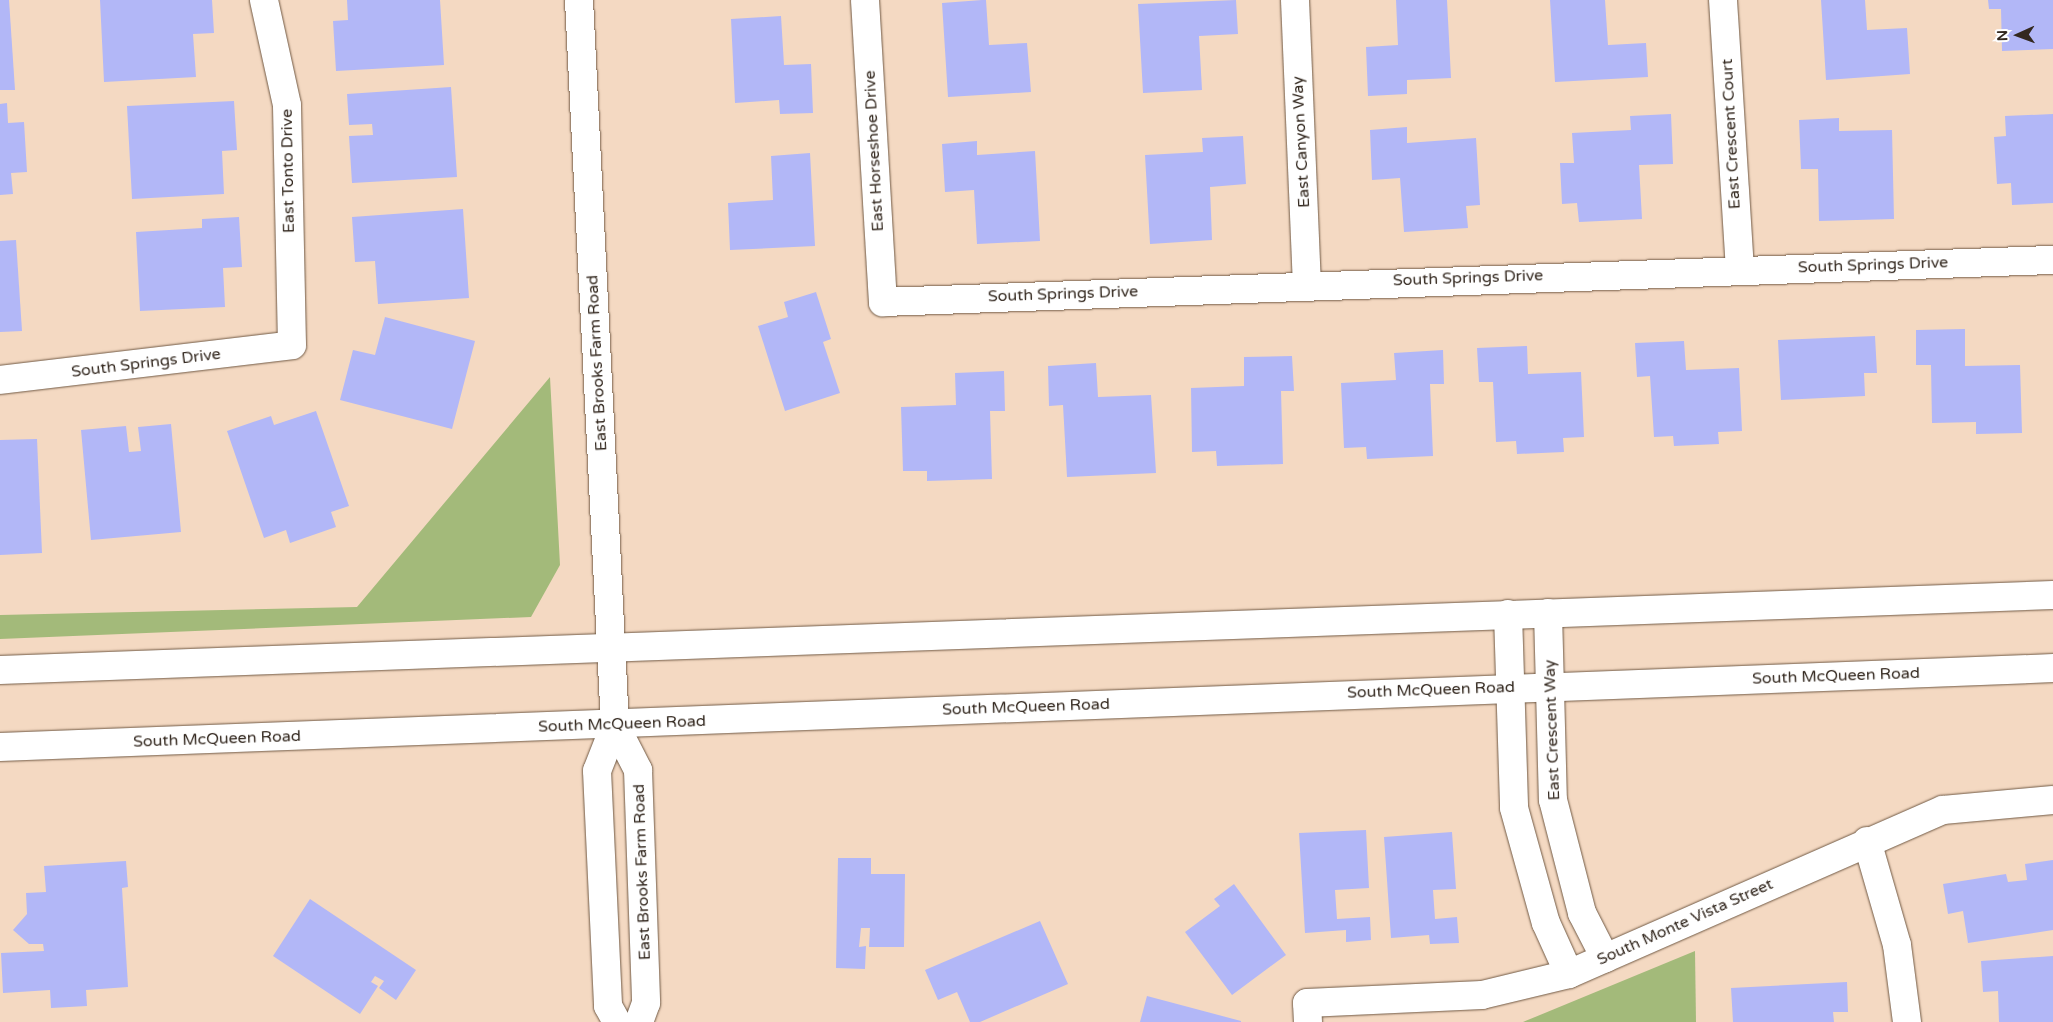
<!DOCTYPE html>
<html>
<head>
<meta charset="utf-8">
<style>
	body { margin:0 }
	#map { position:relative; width:2053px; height:1022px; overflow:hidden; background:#f4d9c2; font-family:"Varela Round",sans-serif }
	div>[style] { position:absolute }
	.green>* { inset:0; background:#a3ba7a }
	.building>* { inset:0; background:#b2b7f7 }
	.roads { filter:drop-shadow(0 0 1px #715a45) drop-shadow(0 0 1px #715a45) }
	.minor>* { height:28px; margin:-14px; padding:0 14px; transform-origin:14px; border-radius:14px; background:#fff }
	.secondary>* { height:28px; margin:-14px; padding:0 14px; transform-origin:14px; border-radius:14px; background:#fff }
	span { translate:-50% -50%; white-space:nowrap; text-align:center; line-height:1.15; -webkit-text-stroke:4.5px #fff; paint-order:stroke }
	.street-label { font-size:16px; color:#33281f }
	.north { position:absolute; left:1993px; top:10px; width:50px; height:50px; -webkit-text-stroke:4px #fff; paint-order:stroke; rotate:268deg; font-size:14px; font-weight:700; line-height:20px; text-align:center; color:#33281f }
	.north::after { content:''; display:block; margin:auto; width:18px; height:22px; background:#33281f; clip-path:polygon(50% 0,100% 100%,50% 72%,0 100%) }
</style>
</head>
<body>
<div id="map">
	<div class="green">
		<div style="clip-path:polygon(550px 377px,560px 565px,531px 617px,0 639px,0 615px,357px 607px)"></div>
		<div style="clip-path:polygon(1695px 951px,1696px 1022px,1523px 1022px)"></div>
	</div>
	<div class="building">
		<div style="clip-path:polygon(0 0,9px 0,15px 90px,0 90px)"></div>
		<div style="clip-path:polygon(100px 0,212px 0,214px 33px,193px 34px,196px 77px,104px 82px)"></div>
		<div style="clip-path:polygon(347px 0,440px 0,444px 65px,336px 71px,333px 21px,348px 20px)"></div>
		<div style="clip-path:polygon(982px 0,986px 0,989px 45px,1027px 43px,1031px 92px,948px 97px,942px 3px)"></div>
		<div style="clip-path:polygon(1236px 0,1238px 34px,1199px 36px,1202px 90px,1143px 93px,1138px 4px)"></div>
		<div style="clip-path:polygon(1396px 0,1447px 0,1451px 78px,1407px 80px,1407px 94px,1368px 96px,1366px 47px,1398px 45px)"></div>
		<div style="clip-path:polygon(1550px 0,1605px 0,1608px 45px,1646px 43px,1648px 77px,1555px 82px)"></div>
		<div style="clip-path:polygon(1821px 0,1865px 0,1867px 30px,1907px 28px,1910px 74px,1826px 80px)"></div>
		<div style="clip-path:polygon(1988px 0,2053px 0,2053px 49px,2002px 51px,2001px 9px,1989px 9px)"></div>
		<div style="clip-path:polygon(781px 16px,784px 65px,811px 64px,813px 113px,780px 114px,779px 100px,735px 103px,731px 19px)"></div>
		<div style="clip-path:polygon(451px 87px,457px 177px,352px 183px,349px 136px,373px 135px,372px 124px,349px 125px,347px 94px)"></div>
		<div style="clip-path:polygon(234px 101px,237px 150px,222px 151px,224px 194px,132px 199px,127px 106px)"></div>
		<div style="clip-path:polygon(7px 103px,8px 123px,24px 122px,27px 172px,11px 173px,13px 194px,0 195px,0 104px)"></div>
		<div style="clip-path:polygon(1671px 114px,1673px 164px,1639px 165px,1642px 219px,1579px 222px,1577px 203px,1562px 204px,1560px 163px,1574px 163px,1572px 133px,1631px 130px,1630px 116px)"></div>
		<div style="clip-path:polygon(2053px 114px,2053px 203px,2012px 205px,2011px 183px,1997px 184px,1994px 137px,2006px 136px,2005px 116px)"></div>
		<div style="clip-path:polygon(1839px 118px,1839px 131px,1892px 130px,1894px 219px,1819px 221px,1818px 169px,1801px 169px,1799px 120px)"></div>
		<div style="clip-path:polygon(1407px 127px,1407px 143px,1476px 138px,1480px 205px,1466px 206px,1468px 228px,1404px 232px,1400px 178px,1372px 180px,1370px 130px)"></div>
		<div style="clip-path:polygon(1243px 136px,1246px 184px,1210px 187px,1212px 240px,1150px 244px,1145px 155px,1203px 152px,1202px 138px)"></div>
		<div style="clip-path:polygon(977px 141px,977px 155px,1035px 151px,1040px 241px,977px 244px,974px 190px,945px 192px,942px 144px)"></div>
		<div style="clip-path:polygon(810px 153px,815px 246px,730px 250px,728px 203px,773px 200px,771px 156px)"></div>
		<div style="clip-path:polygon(463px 209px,469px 298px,378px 304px,375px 261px,355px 262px,352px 217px)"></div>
		<div style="clip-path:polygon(239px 217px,242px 267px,223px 268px,225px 307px,140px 311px,136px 232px,202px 228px,202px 219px)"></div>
		<div style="clip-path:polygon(16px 240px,22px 331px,0 332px,0 241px)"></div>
		<div style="clip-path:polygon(816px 292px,831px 339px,823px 342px,840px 393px,785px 411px,758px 326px,788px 317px,784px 302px)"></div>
		<div style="clip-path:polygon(385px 317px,475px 341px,452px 429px,340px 400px,353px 350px,375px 355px)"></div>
		<div style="clip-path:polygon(1965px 329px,1965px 366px,2020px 365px,2022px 433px,1976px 434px,1976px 422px,1932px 423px,1931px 365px,1916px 365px,1916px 330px)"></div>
		<div style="clip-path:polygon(1875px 336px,1877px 373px,1864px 373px,1865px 396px,1781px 400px,1778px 340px)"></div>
		<div style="clip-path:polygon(1684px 341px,1686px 370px,1739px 368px,1742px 431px,1718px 432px,1719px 444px,1674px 446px,1673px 436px,1654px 437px,1650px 376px,1637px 377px,1635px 343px)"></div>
		<div style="clip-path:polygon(1527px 346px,1528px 374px,1581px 372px,1584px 437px,1563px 438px,1564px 452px,1517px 454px,1516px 441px,1496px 442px,1493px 382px,1479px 382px,1477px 348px)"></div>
		<div style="clip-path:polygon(1443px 350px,1444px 384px,1430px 384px,1433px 456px,1367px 459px,1366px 447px,1344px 448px,1341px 383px,1396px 380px,1394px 353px)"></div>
		<div style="clip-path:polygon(1292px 356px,1294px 391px,1281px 391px,1283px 464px,1217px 466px,1216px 451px,1192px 452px,1191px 388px,1244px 386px,1244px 357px)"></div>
		<div style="clip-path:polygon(1096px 363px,1098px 397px,1151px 395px,1156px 473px,1067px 477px,1063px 405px,1049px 406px,1048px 366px)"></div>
		<div style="clip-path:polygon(1004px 371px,1005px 411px,990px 411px,992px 479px,927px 481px,927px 471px,903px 471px,901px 407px,956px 405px,955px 373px)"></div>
		<div style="clip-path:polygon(316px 411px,349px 506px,331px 512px,336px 527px,290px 543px,286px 530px,264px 538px,227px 431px,271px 416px,274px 425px)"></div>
		<div style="clip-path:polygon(171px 424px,181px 532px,91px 540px,81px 430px,126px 426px,129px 452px,141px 451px,138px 427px)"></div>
		<div style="clip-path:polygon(37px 439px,42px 553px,0 555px,0 440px)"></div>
		<div style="clip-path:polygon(1366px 830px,1369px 888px,1335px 890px,1337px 919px,1370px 917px,1371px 940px,1346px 942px,1346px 930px,1305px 933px,1299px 833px)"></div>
		<div style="clip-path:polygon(1452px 832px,1456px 889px,1433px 890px,1435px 919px,1457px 917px,1459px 943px,1430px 944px,1429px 935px,1391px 938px,1384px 837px)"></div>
		<div style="clip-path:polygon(838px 858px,871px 858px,871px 874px,905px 874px,904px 947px,869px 947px,870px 928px,861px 928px,859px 947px,866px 946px,865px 969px,836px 968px)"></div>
		<div style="clip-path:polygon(2053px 860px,2053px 930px,1968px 943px,1963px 911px,1948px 914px,1943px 884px,2006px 874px,2008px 882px,2027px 880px,2025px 864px)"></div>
		<div style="clip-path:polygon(126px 861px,128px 887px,122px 888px,128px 987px,86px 990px,87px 1006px,51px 1008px,50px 990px,3px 993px,1px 953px,44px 951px,43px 944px,29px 944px,13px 930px,27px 914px,26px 893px,46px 892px,44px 866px)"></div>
		<div style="clip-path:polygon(1234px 884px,1286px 955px,1232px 995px,1185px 932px,1220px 906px,1214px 899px)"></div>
		<div style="clip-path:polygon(310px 899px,416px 970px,396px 1000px,379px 988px,384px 981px,375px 976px,371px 982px,378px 986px,360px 1014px,273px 956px)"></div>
		<div style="clip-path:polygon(1040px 921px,1068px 984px,980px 1022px,970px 1022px,957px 992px,938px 1000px,925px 970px)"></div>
		<div style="clip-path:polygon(2053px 956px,2053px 1022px,1999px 1022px,1998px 991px,1983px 992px,1981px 961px)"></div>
		<div style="clip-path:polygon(1847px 982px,1848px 1012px,1833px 1012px,1834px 1022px,1733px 1022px,1731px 988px)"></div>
		<div style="clip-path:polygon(1147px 996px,1241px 1021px,1241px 1022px,1140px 1022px)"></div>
	</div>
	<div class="roads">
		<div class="minor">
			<div style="left:579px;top:0;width:726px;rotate:87.16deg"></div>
			<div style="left:615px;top:725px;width:51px;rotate:62.9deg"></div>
			<div style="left:638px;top:770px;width:233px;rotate:88deg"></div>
			<div style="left:646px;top:1003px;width:20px;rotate:110deg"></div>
			<div style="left:865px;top:0;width:303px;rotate:86.6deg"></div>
			<div style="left:883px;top:302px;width:1171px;rotate:-2.06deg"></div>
			<div style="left:1295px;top:0;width:284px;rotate:87.6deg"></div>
			<div style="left:1723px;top:0;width:269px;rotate:86.4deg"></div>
			<div style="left:0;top:380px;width:294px;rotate:-6.8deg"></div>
			<div style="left:292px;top:345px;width:240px;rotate:-91.2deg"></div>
			<div style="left:287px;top:105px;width:107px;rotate:-102.4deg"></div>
			<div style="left:1548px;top:613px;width:187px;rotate:88.5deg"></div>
			<div style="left:1553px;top:800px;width:117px;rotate:75.6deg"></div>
			<div style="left:1582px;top:913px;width:51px;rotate:62.9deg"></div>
			<div style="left:1508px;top:614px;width:194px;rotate:88.2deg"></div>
			<div style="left:1514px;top:808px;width:119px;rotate:74.5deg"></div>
			<div style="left:1546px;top:923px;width:56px;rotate:65.7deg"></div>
			<div style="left:615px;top:725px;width:49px;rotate:111.4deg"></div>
			<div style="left:597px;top:771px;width:235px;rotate:87.3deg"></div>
			<div style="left:608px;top:1006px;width:18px;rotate:61deg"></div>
			<div style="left:1867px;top:841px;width:108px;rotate:73.9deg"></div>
			<div style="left:1897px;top:945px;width:78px;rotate:82.6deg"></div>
			<div style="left:1308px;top:1022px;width:19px;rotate:-93deg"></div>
			<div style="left:1307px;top:1003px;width:175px;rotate:-2.6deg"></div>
			<div style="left:1482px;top:995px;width:89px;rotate:-13.6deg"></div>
			<div style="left:1569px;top:974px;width:408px;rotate:-23.7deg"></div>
			<div style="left:1943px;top:810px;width:110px;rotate:-5.2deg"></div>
		</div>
		<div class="secondary">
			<div style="left:0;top:670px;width:2054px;rotate:-2.09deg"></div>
			<div style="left:0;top:747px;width:2055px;rotate:-2.2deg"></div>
		</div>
	</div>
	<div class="street-label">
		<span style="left:1731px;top:134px;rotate:-93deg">East Crescent Court</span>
		<span style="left:1301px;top:142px;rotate:-93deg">East Canyon Way</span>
		<span style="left:874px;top:151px;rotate:-93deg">East Horseshoe Drive</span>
		<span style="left:288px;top:171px;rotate:-91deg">East Tonto Drive</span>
		<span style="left:1873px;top:265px;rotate:-2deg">South Springs Drive</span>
		<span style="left:1468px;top:278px;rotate:-2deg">South Springs Drive</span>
		<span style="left:1063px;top:294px;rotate:-2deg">South Springs Drive</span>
		<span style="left:146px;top:363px;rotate:-7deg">South Springs Drive</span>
		<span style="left:597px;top:363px;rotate:-93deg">East Brooks Farm Road</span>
		<span style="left:1836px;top:676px;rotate:-2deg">South McQueen Road</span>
		<span style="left:1431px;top:690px;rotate:-2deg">South McQueen Road</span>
		<span style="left:1026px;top:707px;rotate:-2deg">South McQueen Road</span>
		<span style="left:622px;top:724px;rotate:-2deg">South McQueen Road</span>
		<span style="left:1552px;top:730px;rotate:-92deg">East Crescent Way</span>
		<span style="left:217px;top:739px;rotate:-2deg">South McQueen Road</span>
		<span style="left:642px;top:872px;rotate:-92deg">East Brooks Farm Road</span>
		<span style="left:1685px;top:922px;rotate:-24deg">South Monte Vista Street</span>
	</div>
	<div class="north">N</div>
</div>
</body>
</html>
